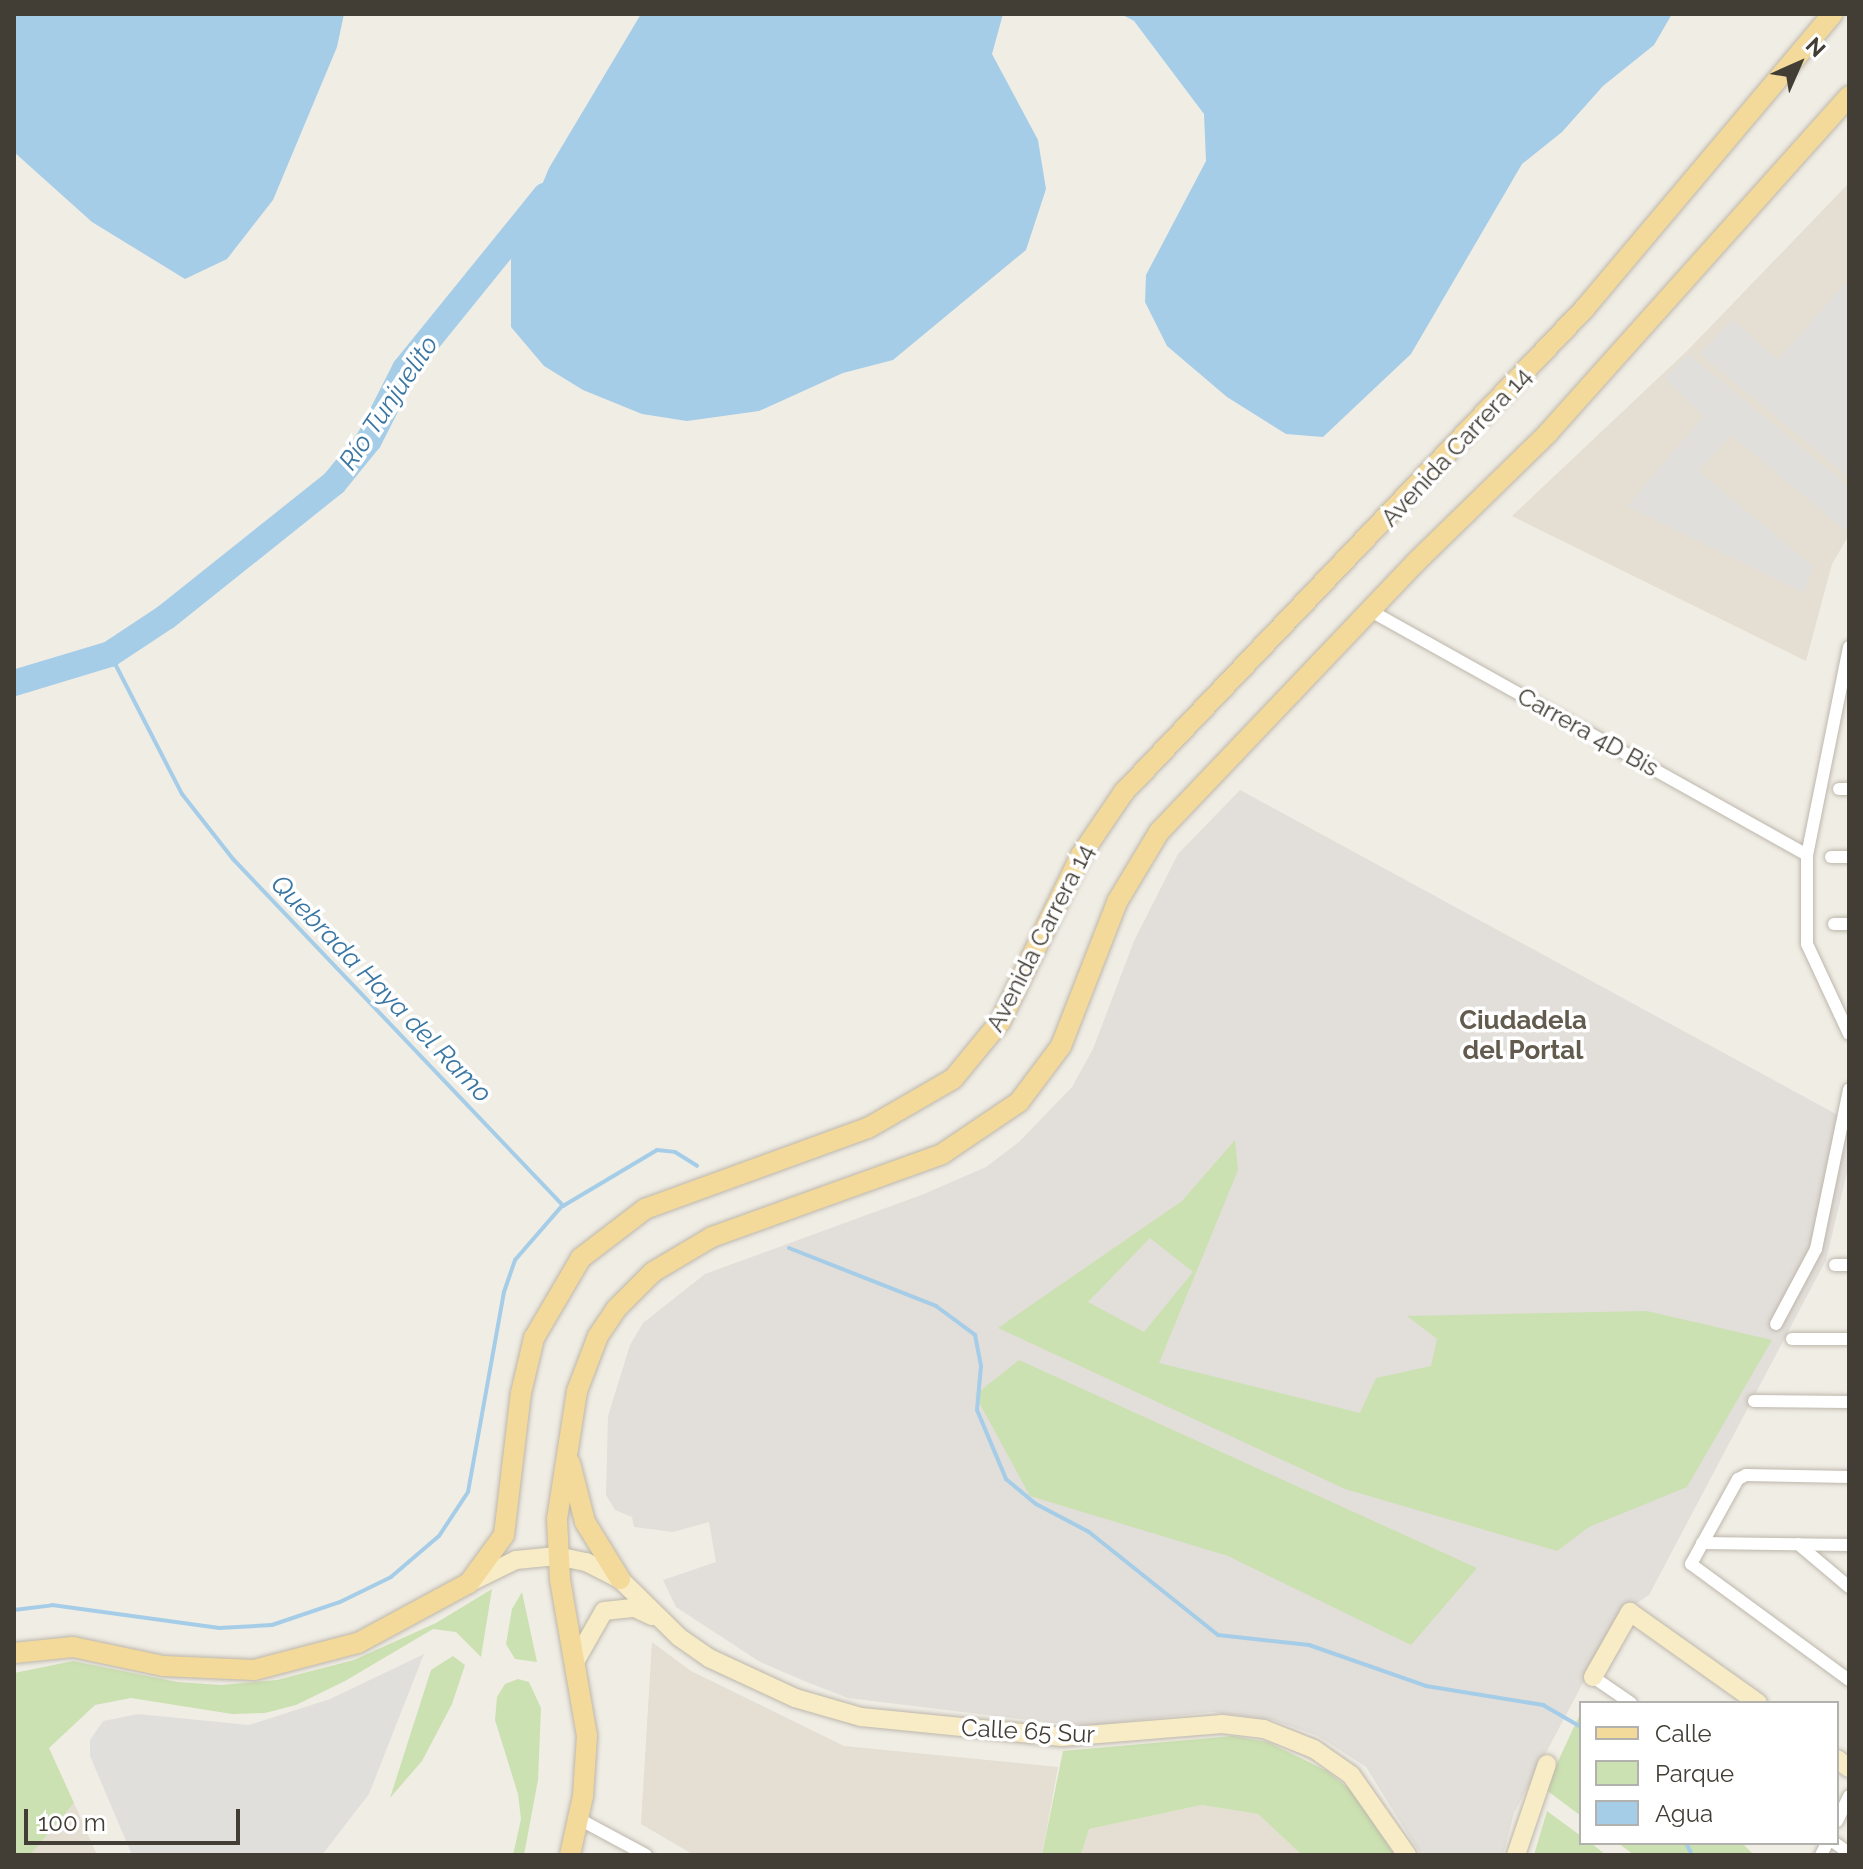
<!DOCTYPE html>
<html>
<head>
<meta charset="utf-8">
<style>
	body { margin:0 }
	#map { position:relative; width:1863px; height:1869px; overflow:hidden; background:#f0ede5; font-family:Raleway,sans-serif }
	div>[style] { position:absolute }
	.residential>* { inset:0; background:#e4ded3 }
	.industrial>* { inset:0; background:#e2ded9 }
	.green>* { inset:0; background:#cbe1b1 }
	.parking>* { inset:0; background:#e1dfdc }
	.water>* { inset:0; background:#a6cde8 }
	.stream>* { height:4px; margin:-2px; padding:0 2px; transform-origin:2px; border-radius:2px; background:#a6cde8 }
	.river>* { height:26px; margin:-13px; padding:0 13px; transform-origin:13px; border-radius:13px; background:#a6cde8 }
	.roads { filter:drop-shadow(0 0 2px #bdb7ab) drop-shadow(0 0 2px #bdb7ab) }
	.street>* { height:12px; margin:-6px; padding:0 6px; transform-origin:6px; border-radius:6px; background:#fff }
	.secondary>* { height:18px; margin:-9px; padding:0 9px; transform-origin:9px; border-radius:9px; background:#f8ecc6 }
	.primary>* { height:20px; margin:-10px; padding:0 10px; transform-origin:10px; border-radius:10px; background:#f3da9a }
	span { translate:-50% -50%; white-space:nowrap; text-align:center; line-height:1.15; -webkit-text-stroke:7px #fff; paint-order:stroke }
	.street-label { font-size:24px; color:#423d35 }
	.water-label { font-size:26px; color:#3a76a2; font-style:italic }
	.neighbourhood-label { font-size:26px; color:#635b4d; font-weight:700 }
	.frame { position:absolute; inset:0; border:16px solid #423d35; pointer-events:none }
	.legend { position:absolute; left:1579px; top:1701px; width:260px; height:144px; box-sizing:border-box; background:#fff; border:2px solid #b3b1ae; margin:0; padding:10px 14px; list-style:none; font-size:24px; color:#423d35 }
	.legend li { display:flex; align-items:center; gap:16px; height:40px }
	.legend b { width:40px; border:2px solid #b3b1ae }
	.north { position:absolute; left:1759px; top:24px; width:80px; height:80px; -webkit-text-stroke:6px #fff; paint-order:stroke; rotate:45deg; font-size:22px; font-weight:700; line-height:32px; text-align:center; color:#423d35 }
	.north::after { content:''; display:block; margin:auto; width:28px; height:36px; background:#423d35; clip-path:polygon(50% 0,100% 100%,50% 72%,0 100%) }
	.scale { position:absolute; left:24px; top:1809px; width:216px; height:36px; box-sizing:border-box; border:4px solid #423d35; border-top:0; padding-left:10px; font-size:24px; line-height:28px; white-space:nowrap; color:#423d35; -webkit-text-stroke:6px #fff; paint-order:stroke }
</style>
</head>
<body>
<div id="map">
	<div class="residential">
		<div style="clip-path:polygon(1849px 183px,1849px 535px,1832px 564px,1806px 661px,1512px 516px,1689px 349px)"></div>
		<div style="clip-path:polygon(652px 1642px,691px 1671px,844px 1746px,1058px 1767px,1042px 1855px,694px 1855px,641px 1824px)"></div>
		<div style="clip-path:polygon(74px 1803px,97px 1855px,30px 1855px)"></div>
		<div style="clip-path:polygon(1202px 1805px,1258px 1814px,1302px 1855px,1081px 1855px,1089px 1829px)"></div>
	</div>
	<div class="industrial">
		<div style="clip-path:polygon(1240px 790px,1849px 1121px,1849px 1164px,1826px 1260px,1649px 1595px,1619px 1615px,1514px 1813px,1503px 1855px,1421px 1855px,1366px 1767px,1318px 1736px,1273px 1720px,1212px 1712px,1095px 1725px,1054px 1723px,848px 1698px,809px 1683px,760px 1662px,676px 1607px,663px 1580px,716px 1562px,709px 1522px,673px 1532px,634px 1527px,632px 1517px,615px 1510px,606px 1495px,608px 1416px,630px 1345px,643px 1323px,705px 1274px,924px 1194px,986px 1167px,1019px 1142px,1072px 1087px,1093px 1049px,1134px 941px,1178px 854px)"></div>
	</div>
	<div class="green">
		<div style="clip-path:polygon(evenodd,1235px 1140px,1238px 1170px,1159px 1363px,1360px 1413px,1376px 1378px,1431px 1366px,1437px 1339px,1407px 1316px,1647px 1311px,1772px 1340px,1687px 1487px,1589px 1527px,1557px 1551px,1345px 1489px,998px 1328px,1182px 1201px,1235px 1140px,1150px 1238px,1193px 1272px,1144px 1332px,1088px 1302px,1150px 1238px)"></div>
		<div style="clip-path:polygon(1019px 1360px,1477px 1568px,1411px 1645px,1228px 1556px,1030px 1496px,975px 1395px)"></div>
		<div style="clip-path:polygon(492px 1589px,481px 1657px,456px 1632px,433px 1629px,345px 1681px,296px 1705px,265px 1713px,232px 1714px,131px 1698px,95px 1705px,49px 1748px,74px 1803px,30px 1855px,14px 1855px,14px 1673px,73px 1661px,177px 1682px,221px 1685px,277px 1680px,354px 1660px,436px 1623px)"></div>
		<div style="clip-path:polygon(522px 1592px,537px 1662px,515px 1659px,506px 1644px,512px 1609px)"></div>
		<div style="clip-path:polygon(453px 1656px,465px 1665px,452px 1704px,422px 1761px,390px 1798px,431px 1670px)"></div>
		<div style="clip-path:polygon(518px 1679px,529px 1682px,541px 1708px,538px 1780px,524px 1855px,513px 1855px,521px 1819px,518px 1794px,495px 1720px,497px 1697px,505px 1684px)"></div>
		<div style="clip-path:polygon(1581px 1712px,1581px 1816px,1545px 1789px)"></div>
		<div style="clip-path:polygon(1233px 1736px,1268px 1742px,1327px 1771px,1351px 1790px,1395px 1855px,1302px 1855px,1258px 1814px,1202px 1805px,1089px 1829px,1081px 1855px,1042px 1855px,1063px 1751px)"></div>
		<div style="clip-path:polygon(1547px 1811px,1581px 1836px,1581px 1843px,1591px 1843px,1606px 1855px,1534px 1855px)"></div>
		<div style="clip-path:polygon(1618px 1843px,1742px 1843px,1754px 1855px,1634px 1855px)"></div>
	</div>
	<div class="parking">
		<div style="clip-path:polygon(1849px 279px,1849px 477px,1700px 354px,1732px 320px,1778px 360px)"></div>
		<div style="clip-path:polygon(1688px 354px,1849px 487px,1846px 531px,1731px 435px,1698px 471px,1813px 566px,1804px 593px,1627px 506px,1704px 416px,1665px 378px)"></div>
		<div style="clip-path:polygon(424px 1654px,369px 1794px,322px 1855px,132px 1855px,90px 1756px,90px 1740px,103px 1721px,138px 1714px,249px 1725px,330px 1699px)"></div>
	</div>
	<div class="water">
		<div style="clip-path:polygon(14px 14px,344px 14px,337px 47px,273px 200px,227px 259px,185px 279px,92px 222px,14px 152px)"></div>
		<div style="clip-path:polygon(641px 14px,1003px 14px,992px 54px,1038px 140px,1046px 189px,1026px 250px,893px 360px,843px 373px,759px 411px,687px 421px,642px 414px,583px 390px,544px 366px,511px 327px,511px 259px,549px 168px)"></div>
		<div style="clip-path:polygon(1121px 14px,1672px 14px,1654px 45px,1603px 86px,1562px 132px,1522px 164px,1411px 354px,1323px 437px,1286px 434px,1227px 397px,1167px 346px,1145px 302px,1146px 275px,1206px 161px,1204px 114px,1134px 21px)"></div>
	</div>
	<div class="stream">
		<div style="left:110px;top:654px;width:157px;rotate:62.8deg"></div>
		<div style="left:182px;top:794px;width:83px;rotate:51.9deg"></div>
		<div style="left:233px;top:859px;width:479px;rotate:46.4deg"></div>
		<div style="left:563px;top:1206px;width:109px;rotate:-30.8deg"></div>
		<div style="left:657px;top:1150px;width:18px;rotate:6deg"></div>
		<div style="left:675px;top:1152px;width:26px;rotate:32deg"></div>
		<div style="left:789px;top:1248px;width:158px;rotate:21.5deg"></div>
		<div style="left:936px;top:1306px;width:49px;rotate:36.6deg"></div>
		<div style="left:975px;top:1335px;width:32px;rotate:79deg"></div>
		<div style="left:981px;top:1366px;width:44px;rotate:95.2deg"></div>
		<div style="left:977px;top:1410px;width:75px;rotate:67.2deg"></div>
		<div style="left:1006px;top:1479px;width:39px;rotate:40deg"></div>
		<div style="left:1036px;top:1504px;width:60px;rotate:27.8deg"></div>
		<div style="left:1089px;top:1532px;width:165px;rotate:38.6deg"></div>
		<div style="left:1218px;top:1635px;width:92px;rotate:6.3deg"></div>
		<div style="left:1309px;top:1645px;width:124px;rotate:19.3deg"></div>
		<div style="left:1426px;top:1686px;width:119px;rotate:9.2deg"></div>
		<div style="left:1543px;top:1705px;width:44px;rotate:30.1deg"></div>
		<div style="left:14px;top:1610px;width:38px;rotate:-7deg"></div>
		<div style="left:52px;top:1605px;width:169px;rotate:7.8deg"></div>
		<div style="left:219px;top:1628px;width:53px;rotate:-3.2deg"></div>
		<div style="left:272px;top:1625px;width:72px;rotate:-18.7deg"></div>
		<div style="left:340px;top:1602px;width:57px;rotate:-26.1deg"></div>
		<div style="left:391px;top:1577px;width:63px;rotate:-40.5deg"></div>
		<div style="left:439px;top:1536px;width:53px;rotate:-56.6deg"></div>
		<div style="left:468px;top:1492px;width:203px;rotate:-79.8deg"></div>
		<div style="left:504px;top:1292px;width:34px;rotate:-71deg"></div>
		<div style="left:515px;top:1260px;width:72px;rotate:-49deg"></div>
		<div style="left:1686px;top:1843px;width:13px;rotate:63deg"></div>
	</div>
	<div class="river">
		<div style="left:14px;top:683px;width:100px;rotate:-16.8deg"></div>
		<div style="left:110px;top:654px;width:67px;rotate:-33.5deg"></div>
		<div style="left:166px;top:617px;width:215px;rotate:-38.6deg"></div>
		<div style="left:334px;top:483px;width:55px;rotate:-50.9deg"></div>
		<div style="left:369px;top:440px;width:80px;rotate:-63.1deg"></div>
		<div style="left:405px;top:369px;width:223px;rotate:-51deg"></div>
	</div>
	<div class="roads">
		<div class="street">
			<div style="left:1369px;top:610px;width:502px;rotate:29.22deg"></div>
			<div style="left:1849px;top:647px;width:212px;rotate:101.4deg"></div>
			<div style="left:1807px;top:855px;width:89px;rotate:90deg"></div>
			<div style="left:1807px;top:944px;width:99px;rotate:65deg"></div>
			<div style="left:1839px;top:789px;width:10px"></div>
			<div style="left:1831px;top:857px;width:18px"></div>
			<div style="left:1834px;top:924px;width:15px"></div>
			<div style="left:1835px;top:1265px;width:14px"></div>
			<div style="left:1776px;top:1324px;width:85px;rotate:-61.9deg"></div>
			<div style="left:1816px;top:1249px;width:163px;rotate:-78.3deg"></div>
			<div style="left:1792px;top:1339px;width:57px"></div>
			<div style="left:1754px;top:1401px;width:95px;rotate:0.6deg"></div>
			<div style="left:1849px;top:1477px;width:103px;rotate:-178.9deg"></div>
			<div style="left:1746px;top:1475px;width:9px;rotate:153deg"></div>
			<div style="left:1738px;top:1479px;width:97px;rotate:118.9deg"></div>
			<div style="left:1691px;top:1564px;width:196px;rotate:36.3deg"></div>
			<div style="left:1702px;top:1543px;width:147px;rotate:0.8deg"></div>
			<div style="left:1798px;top:1544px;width:67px;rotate:40.1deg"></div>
			<div style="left:1593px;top:1677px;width:46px;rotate:34.4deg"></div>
			<div style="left:579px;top:1819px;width:76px;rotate:28.2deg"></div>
			<div style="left:1837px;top:1821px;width:28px;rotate:-64deg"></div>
			<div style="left:1835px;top:1843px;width:17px;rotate:36deg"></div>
			<div style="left:1821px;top:1855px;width:13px;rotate:-63deg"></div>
		</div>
		<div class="secondary">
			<div style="left:471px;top:1582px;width:50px;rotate:-26.1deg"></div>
			<div style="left:516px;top:1560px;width:41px;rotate:-5.6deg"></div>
			<div style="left:557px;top:1556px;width:30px;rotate:12deg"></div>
			<div style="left:586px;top:1562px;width:38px;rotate:27deg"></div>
			<div style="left:620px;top:1579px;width:83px;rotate:44.5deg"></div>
			<div style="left:679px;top:1637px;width:37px;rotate:35deg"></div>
			<div style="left:709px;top:1658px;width:95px;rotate:24.9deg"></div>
			<div style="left:795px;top:1698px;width:69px;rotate:16.1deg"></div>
			<div style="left:861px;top:1717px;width:202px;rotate:5.7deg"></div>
			<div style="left:1062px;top:1737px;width:161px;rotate:-4.6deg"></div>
			<div style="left:1222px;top:1724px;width:42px;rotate:6.8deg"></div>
			<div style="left:1264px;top:1729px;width:54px;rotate:21.8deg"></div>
			<div style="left:1314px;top:1749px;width:45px;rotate:35.1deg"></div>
			<div style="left:1351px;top:1775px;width:98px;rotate:55deg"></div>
			<div style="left:576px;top:1660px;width:56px;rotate:-60.3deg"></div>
			<div style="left:604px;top:1611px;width:31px;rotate:-6deg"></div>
			<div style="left:635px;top:1608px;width:19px;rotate:25deg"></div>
			<div style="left:1593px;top:1677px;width:75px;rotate:-60.4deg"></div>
			<div style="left:1630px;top:1612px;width:157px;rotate:35.4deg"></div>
			<div style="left:1837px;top:1759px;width:15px;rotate:37deg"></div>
			<div style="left:1516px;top:1855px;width:96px;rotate:-71.2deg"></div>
		</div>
		<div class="primary">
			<div style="left:570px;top:1463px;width:61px;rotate:75.7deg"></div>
			<div style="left:585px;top:1522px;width:67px;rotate:58.4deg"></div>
			<div style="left:14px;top:1653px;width:59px;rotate:-5.8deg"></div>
			<div style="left:73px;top:1647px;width:92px;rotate:11.9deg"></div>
			<div style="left:163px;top:1666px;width:91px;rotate:2.5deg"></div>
			<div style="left:254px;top:1670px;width:107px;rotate:-14.6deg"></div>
			<div style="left:358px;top:1643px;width:126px;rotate:-28.4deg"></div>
			<div style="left:469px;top:1583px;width:59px;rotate:-53.9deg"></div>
			<div style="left:504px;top:1535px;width:143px;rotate:-83.2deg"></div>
			<div style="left:521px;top:1393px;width:57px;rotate:-76.7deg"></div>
			<div style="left:534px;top:1338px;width:93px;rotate:-59.6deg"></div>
			<div style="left:581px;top:1258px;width:81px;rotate:-37.4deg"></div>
			<div style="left:645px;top:1209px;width:237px;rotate:-20deg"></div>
			<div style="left:868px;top:1128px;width:98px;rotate:-30deg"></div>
			<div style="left:953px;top:1079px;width:74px;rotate:-50.5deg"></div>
			<div style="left:1000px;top:1022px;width:186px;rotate:-64.1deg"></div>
			<div style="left:1081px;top:855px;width:76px;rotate:-55.7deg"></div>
			<div style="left:1124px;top:792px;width:668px;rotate:-46.39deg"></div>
			<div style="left:1585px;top:308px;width:385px;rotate:-49.9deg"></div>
			<div style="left:570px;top:1855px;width:60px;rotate:-77.6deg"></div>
			<div style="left:583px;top:1796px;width:60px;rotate:-86.2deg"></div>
			<div style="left:587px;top:1736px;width:159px;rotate:-99.8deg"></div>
			<div style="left:560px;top:1579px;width:60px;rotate:-92.9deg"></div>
			<div style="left:557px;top:1519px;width:130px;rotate:-81.1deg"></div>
			<div style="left:577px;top:1391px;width:59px;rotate:-69.1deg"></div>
			<div style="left:598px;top:1336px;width:32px;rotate:-56deg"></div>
			<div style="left:616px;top:1309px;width:52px;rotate:-45deg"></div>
			<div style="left:653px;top:1272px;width:69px;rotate:-30.7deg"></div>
			<div style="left:712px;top:1237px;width:245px;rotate:-19.8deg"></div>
			<div style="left:942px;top:1154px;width:93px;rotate:-34deg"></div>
			<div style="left:1019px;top:1102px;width:70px;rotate:-53.1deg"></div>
			<div style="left:1061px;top:1046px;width:155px;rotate:-68.7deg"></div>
			<div style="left:1117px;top:902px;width:82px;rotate:-59deg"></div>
			<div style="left:1159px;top:832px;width:373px;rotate:-46.4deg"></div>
			<div style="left:1416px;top:562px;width:185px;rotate:-44.3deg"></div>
			<div style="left:1548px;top:433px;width:452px;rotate:-48.2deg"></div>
		</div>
	</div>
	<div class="street-label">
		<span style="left:1456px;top:447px;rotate:-47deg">Avenida Carrera 14</span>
		<span style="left:1588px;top:732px;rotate:29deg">Carrera 4D Bis</span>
		<span style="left:1040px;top:938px;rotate:-63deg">Avenida Carrera 14</span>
		<span style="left:1028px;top:1731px;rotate:3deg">Calle 65 Sur</span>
	</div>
	<div class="water-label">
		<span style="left:389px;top:403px;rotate:-56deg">Río Tunjuelito</span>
		<span style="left:381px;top:989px;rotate:46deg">Quebrada Haya del Ramo</span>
	</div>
	<div class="neighbourhood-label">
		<span style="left:1523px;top:1036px">Ciudadela<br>del Portal</span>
	</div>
	<div class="frame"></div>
	<ul class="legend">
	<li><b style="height:10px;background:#f3da9a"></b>Calle</li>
	<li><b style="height:22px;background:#cbe1b1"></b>Parque</li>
	<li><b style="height:22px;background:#a6cde8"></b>Agua</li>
	</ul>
	<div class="north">N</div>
	<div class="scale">100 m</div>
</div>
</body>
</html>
